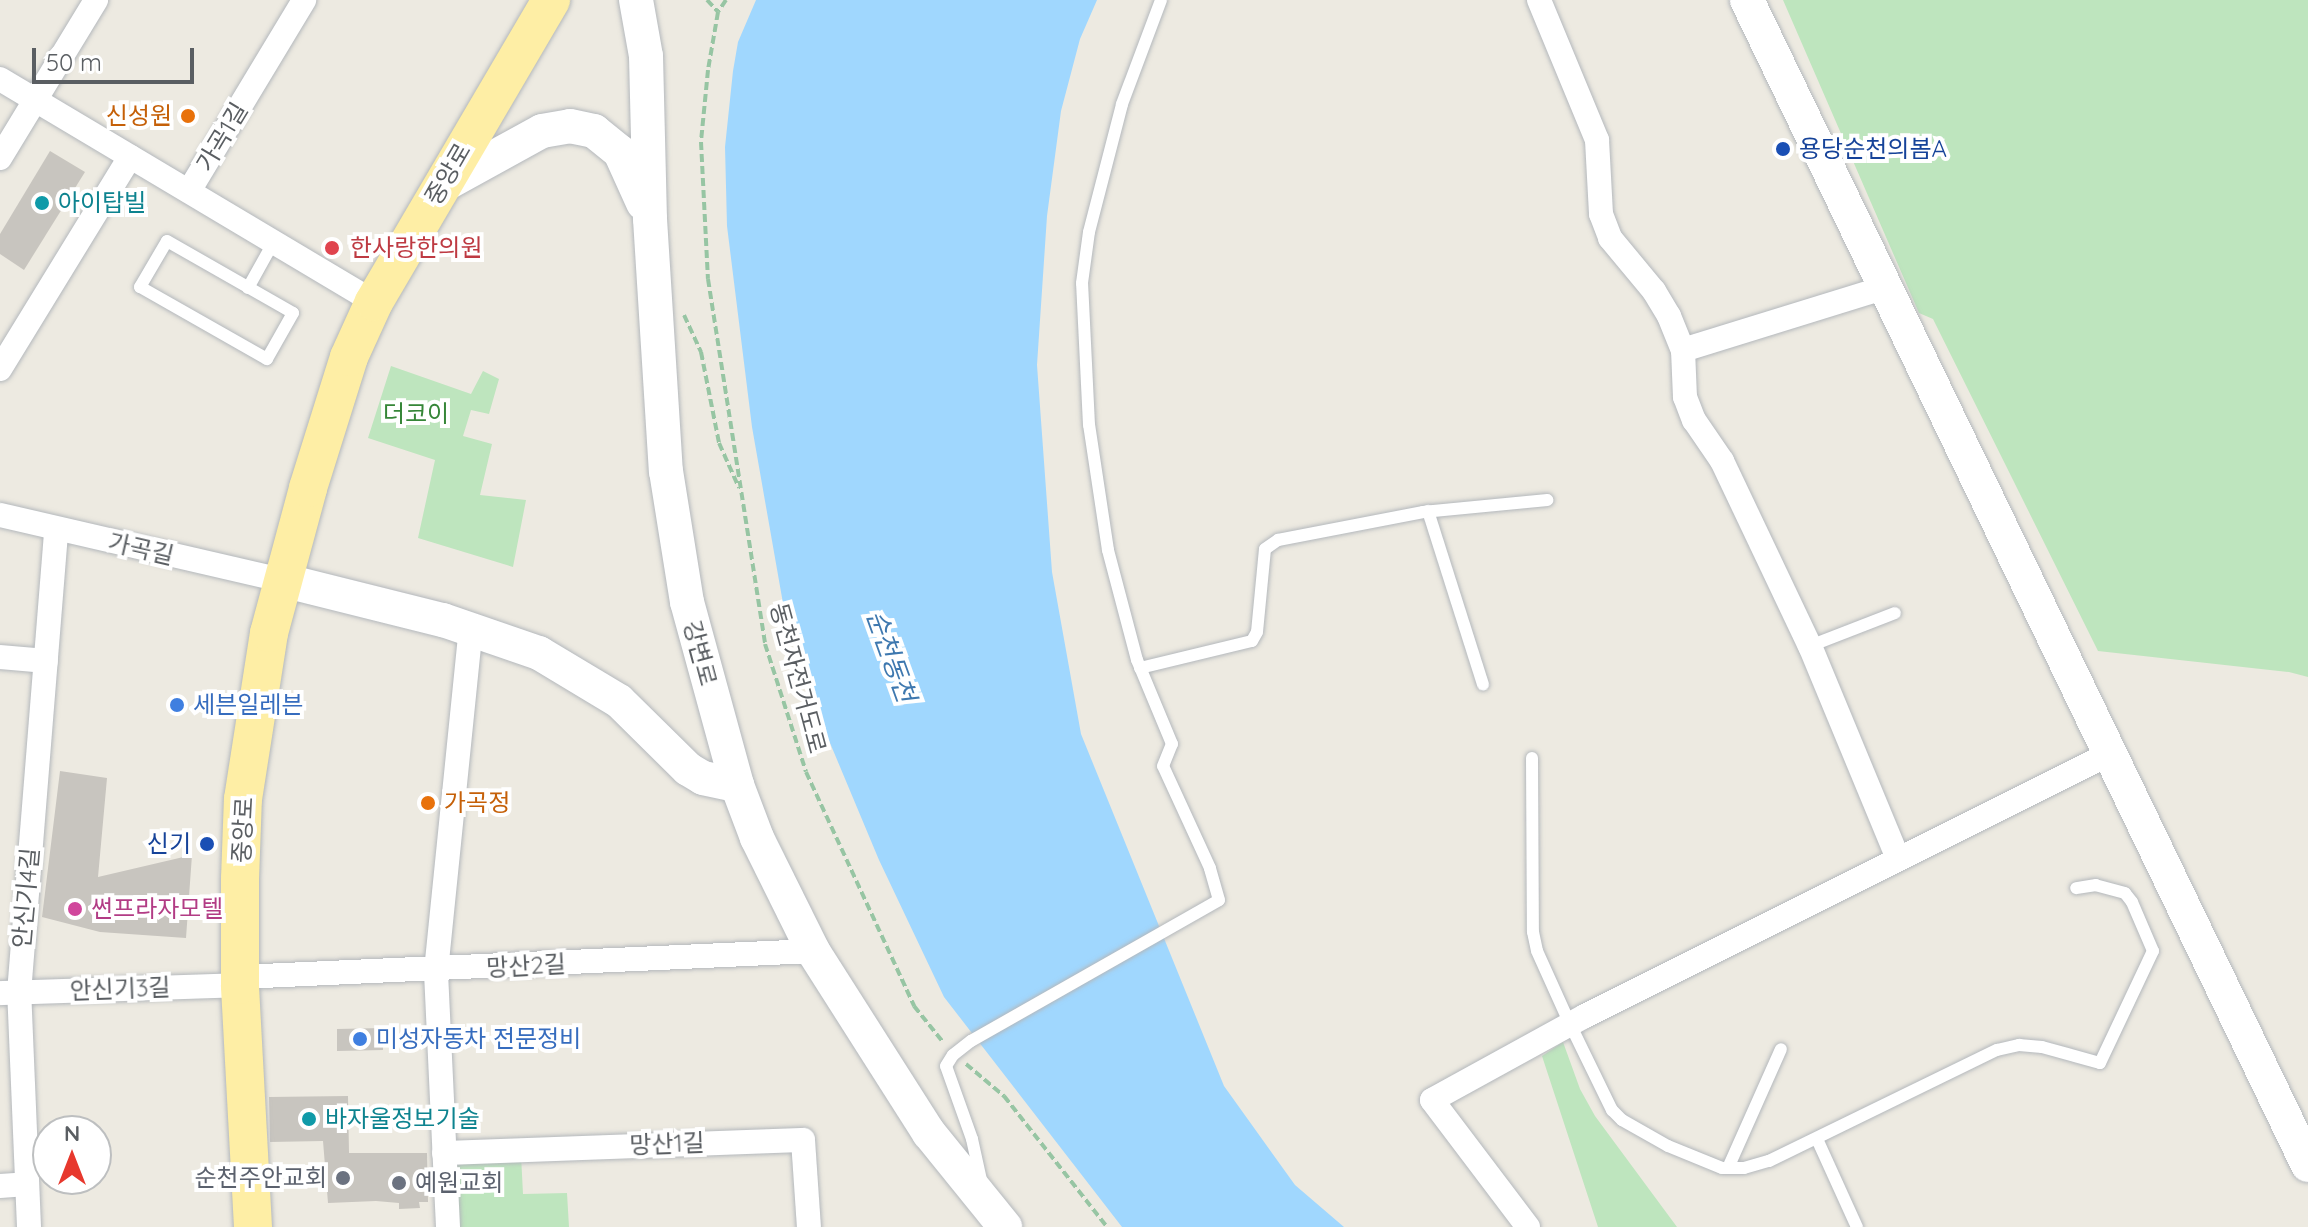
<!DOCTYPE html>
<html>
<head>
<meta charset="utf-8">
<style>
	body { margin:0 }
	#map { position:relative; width:2308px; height:1227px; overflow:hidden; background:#edeae1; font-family:Quicksand,"Noto Sans KR",sans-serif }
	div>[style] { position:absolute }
	.green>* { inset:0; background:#bee5be }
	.water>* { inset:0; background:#a0d7fe }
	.building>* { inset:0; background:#c8c5bf }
	.path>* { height:4px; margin-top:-2px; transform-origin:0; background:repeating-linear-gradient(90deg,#97c5a3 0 8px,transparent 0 12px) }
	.roads { filter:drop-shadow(0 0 2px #b4b8bc) drop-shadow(0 0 2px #b4b8bc) }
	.lane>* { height:12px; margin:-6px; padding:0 6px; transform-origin:6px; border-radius:6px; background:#fff }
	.street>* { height:24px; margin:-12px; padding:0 12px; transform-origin:12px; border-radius:12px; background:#fff }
	.secondary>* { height:34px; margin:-17px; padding:0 17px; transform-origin:17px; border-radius:17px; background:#fff }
	.primary>* { height:38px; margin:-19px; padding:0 19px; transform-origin:19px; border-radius:19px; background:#feeea5 }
	.dots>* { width:22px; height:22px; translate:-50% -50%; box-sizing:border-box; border:4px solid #fff; border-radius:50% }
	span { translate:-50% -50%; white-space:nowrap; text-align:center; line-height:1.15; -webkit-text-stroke:8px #fff; paint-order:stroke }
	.food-label { font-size:24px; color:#c56008 }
	.right { translate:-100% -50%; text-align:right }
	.left { translate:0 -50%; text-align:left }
	.street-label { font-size:24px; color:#5a5e62 }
	.transit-label { font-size:24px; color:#164399 }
	.culture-label { font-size:24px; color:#0d838f }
	.health-label { font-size:24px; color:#be3a42 }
	.park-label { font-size:24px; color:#368638 }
	.shop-label { font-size:24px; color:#366cbe }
	.hotel-label { font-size:24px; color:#b23c85 }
	.worship-label { font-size:24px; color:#5b616d }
	.water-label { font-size:26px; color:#3e78af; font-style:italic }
	.north { position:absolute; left:32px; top:1115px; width:80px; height:80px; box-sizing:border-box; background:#fff; border:2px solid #bdbfc0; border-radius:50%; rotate:0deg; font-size:22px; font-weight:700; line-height:32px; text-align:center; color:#5a5e62 }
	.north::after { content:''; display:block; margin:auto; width:28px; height:36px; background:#e7382d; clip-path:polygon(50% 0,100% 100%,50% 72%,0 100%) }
	.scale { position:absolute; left:32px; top:48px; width:162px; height:36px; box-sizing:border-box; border:4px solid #5a5e62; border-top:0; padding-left:10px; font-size:24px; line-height:28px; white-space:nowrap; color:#5a5e62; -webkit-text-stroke:6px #fff; paint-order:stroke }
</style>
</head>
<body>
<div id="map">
	<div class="green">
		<div style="clip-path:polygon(1783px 0,2308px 0,2308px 677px,2289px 672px,2098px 651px,1933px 319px,1919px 313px)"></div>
		<div style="clip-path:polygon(391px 366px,471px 394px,483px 371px,499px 379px,489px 414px,471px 410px,463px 436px,492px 444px,480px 495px,526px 500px,513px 567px,418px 538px,435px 460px,368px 438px)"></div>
		<div style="clip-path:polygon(1563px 1042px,1580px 1089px,1595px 1116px,1677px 1227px,1598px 1227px,1542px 1056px)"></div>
		<div style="clip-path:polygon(521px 1155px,523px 1194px,567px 1193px,569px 1227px,454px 1227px,450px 1160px)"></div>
	</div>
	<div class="water">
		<div style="clip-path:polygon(756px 0,1097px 0,1080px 39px,1061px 111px,1047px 216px,1037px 365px,1052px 572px,1081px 734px,1224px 1086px,1295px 1185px,1344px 1227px,1122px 1227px,944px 997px,879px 860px,825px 731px,784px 609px,752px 427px,727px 226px,725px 147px,733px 71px,738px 42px)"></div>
	</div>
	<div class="building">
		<div style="clip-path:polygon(50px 151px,85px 172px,24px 270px,0 254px,0 234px)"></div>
		<div style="clip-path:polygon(60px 771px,107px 778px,98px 877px,192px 855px,186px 938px,100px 932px,42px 917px)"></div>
		<div style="clip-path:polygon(383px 1028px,383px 1050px,337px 1051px,337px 1029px)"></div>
		<div style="clip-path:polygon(348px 1096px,349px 1153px,427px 1153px,428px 1202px,419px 1202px,420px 1208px,399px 1209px,399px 1203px,376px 1201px,328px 1203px,323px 1141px,270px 1142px,269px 1097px)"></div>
	</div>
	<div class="path">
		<div style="left:707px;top:0;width:16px;rotate:47deg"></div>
		<div style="left:726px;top:0;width:14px;rotate:124deg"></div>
		<div style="left:718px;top:12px;width:59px;rotate:99.8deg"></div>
		<div style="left:708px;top:70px;width:72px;rotate:95.6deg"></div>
		<div style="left:701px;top:142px;width:137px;rotate:87.1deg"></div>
		<div style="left:708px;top:279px;width:369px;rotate:81.1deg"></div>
		<div style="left:765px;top:644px;width:134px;rotate:72.2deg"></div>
		<div style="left:806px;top:772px;width:258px;rotate:65.2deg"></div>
		<div style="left:914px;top:1006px;width:45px;rotate:51.3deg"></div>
		<div style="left:684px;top:315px;width:41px;rotate:65.3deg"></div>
		<div style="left:701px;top:352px;width:93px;rotate:78.8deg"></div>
		<div style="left:719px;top:443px;width:49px;rotate:66deg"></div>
		<div style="left:966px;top:1064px;width:50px;rotate:40.1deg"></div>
		<div style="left:1004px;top:1096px;width:167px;rotate:51.8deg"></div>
	</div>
	<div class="roads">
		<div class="lane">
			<div style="left:167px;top:241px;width:145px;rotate:29.7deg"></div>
			<div style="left:293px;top:313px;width:53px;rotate:119.5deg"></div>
			<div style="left:267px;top:359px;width:146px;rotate:-150.4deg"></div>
			<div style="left:140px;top:287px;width:53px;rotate:-59.6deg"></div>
			<div style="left:248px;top:288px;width:51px;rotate:-60.9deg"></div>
			<div style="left:1428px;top:511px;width:182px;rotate:72.4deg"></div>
			<div style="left:1810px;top:646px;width:91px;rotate:-21.2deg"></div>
			<div style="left:1140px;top:668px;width:115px;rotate:-13.6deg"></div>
			<div style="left:1252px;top:641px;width:10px;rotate:-61deg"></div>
			<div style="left:1257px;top:632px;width:83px;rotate:-84.5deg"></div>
			<div style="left:1265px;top:549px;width:16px;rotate:-35deg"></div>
			<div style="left:1278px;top:540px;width:148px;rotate:-10.9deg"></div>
			<div style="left:1423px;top:512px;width:125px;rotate:-5.5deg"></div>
			<div style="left:1532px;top:758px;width:174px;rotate:89.7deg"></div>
			<div style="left:1533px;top:932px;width:19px;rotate:78deg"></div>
			<div style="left:1537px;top:951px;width:80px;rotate:65.7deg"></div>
			<div style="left:1570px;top:1024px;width:96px;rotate:64deg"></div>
			<div style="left:1612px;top:1110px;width:14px;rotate:45deg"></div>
			<div style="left:1622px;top:1120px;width:53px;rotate:29.5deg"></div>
			<div style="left:1668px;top:1146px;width:58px;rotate:22.2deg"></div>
			<div style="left:1722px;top:1168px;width:22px"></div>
			<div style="left:1744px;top:1168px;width:26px;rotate:-16deg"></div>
			<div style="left:1769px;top:1161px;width:254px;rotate:-26deg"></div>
			<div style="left:1997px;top:1050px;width:23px;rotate:-13deg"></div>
			<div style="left:2019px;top:1045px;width:23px;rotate:5deg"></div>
			<div style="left:2042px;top:1047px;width:60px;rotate:15.4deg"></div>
			<div style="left:2100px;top:1063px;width:124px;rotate:-64.7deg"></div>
			<div style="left:2153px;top:951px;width:53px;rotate:-113.2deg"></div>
			<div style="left:2132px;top:902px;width:11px;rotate:-128deg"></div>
			<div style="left:2125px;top:893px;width:30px;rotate:-165deg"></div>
			<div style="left:2096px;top:885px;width:20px;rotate:171deg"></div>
			<div style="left:1817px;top:1139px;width:97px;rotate:65.6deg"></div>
			<div style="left:1728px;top:1168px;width:130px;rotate:-66deg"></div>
			<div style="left:981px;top:1180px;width:42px;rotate:-102.4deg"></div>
			<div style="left:972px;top:1139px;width:77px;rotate:-109.6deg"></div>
			<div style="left:946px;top:1066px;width:13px;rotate:-58deg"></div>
			<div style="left:953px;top:1055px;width:23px;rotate:-38deg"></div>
			<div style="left:971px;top:1041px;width:285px;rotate:-29.6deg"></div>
			<div style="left:1219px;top:900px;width:33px;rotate:-106deg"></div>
			<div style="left:1210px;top:868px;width:112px;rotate:-114.7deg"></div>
			<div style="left:1163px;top:766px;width:24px;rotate:-68deg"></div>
			<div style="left:1172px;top:744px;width:91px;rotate:-112.6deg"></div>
			<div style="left:1137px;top:660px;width:114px;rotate:-104.8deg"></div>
			<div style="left:1108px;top:550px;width:126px;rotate:-98.6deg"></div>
			<div style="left:1089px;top:425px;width:142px;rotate:-92.8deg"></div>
			<div style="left:1082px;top:283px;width:51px;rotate:-82.2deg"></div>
			<div style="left:1089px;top:232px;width:132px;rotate:-75.5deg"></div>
			<div style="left:1122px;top:104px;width:111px;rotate:-69.4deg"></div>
		</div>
		<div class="street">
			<div style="left:1539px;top:0;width:152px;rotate:67.5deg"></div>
			<div style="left:1597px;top:140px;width:74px;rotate:86.9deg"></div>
			<div style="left:1601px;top:214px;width:26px;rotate:69deg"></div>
			<div style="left:1610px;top:238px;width:69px;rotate:50.3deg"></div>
			<div style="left:1654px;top:291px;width:29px;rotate:59deg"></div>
			<div style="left:1669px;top:316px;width:37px;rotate:68deg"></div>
			<div style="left:1683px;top:350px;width:47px;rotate:87.6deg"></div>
			<div style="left:1685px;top:397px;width:25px;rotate:69deg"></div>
			<div style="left:1694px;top:420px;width:50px;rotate:55.7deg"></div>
			<div style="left:1722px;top:461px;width:205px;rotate:64.6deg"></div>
			<div style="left:1810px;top:646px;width:230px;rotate:67.5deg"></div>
			<div style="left:0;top:79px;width:435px;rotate:30.8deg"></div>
			<div style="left:0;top:158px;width:185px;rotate:-58.7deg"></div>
			<div style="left:189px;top:191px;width:223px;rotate:-58.9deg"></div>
			<div style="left:1683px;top:350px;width:209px;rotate:-17.2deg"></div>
			<div style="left:0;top:369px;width:249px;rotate:-58.5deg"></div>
			<div style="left:0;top:515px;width:289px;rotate:13deg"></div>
			<div style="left:0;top:657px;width:46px;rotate:5deg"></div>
			<div style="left:240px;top:977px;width:574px;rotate:-2.6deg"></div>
			<div style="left:0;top:993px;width:240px;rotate:-1.9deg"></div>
			<div style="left:444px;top:1153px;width:359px;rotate:-2.1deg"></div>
			<div style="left:803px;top:1140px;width:87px;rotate:86.1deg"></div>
			<div style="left:0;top:1186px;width:27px;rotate:-4deg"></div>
			<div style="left:29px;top:1227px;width:234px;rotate:-92.4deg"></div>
			<div style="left:19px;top:993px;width:464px;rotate:-85.4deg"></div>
			<div style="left:448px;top:1227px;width:256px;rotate:-92.7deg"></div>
			<div style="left:436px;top:971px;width:344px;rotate:-84.2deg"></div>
			<div style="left:1528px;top:1227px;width:159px;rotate:-127.1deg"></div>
			<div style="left:1432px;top:1100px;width:175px;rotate:-28.8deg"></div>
			<div style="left:1585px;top:1016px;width:586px;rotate:-26.57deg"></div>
		</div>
		<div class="secondary">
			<div style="left:636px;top:0;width:57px;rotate:79.9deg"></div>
			<div style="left:646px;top:56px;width:163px;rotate:88.6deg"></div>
			<div style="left:650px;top:219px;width:253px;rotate:86.4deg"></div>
			<div style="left:666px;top:471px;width:133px;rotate:80.9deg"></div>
			<div style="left:687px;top:602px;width:190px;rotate:74.7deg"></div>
			<div style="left:737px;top:785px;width:57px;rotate:69.3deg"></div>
			<div style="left:757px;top:838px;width:126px;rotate:63.6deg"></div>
			<div style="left:813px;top:951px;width:216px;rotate:57.5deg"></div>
			<div style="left:929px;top:1133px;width:121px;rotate:51deg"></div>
			<div style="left:1747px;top:0;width:1293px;rotate:64.29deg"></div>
			<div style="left:440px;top:187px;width:116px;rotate:-28.8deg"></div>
			<div style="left:542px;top:131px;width:28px;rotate:-10deg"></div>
			<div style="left:570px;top:126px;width:25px;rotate:12deg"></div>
			<div style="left:594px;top:131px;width:33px;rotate:39deg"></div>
			<div style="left:620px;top:152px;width:56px;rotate:65.7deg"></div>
			<div style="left:282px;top:580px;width:166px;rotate:14deg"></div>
			<div style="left:443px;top:620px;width:102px;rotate:19deg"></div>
			<div style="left:539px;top:653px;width:93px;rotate:31deg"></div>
			<div style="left:619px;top:701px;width:97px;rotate:44.6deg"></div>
			<div style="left:688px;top:769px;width:17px;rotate:31deg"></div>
			<div style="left:703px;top:778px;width:35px;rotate:12deg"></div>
		</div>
		<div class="primary">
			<div style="left:253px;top:1227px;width:242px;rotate:-93.1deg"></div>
			<div style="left:240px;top:985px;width:106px;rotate:-90deg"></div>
			<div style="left:240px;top:879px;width:80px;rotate:-87.9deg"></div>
			<div style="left:243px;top:799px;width:168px;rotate:-81.1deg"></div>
			<div style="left:269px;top:633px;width:150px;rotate:-74.9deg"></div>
			<div style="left:308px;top:488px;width:137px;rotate:-72.6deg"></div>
			<div style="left:349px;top:357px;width:60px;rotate:-65.6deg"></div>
			<div style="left:374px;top:302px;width:350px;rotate:-59.6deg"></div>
		</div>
	</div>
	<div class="dots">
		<div style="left:188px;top:116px;background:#e8710a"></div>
		<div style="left:1783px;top:149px;background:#1a4fb4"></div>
		<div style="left:42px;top:203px;background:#0f9aa8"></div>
		<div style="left:332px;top:248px;background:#e0444e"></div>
		<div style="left:177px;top:705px;background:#3f7fe0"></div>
		<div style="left:428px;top:803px;background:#e8710a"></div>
		<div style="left:207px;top:844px;background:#1a4fb4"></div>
		<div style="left:75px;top:909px;background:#d1479c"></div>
		<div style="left:360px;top:1039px;background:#3f7fe0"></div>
		<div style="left:309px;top:1119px;background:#0f9aa8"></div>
		<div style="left:343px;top:1178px;background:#6b7280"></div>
		<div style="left:399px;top:1183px;background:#6b7280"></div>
	</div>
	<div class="food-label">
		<span class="right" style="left:172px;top:116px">신성원</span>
		<span class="left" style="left:444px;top:803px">가곡정</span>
	</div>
	<div class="street-label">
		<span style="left:222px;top:137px;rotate:-59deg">가곡1길</span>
		<span style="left:448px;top:174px;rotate:-60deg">중앙로</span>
		<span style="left:141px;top:549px;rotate:13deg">가곡길</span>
		<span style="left:700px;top:653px;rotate:75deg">강변로</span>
		<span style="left:798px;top:678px;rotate:75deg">동천자전거도로</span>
		<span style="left:243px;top:830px;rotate:-87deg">중앙로</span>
		<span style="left:26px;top:898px;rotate:-85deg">안신기4길</span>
		<span style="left:526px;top:966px;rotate:-3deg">망산2길</span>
		<span style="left:120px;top:989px;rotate:-2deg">안신기3길</span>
		<span style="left:667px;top:1144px;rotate:-2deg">망산1길</span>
	</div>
	<div class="transit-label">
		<span class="left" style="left:1799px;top:149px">용당순천의봄A</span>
		<span class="right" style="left:191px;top:844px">신기</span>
	</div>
	<div class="culture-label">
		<span class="left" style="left:58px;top:203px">아이탑빌</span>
		<span class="left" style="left:325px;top:1119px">바자울정보기술</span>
	</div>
	<div class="health-label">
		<span class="left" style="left:350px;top:248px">한사랑한의원</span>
	</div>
	<div class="park-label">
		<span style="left:416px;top:414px">더코이</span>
	</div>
	<div class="shop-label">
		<span class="left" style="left:193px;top:705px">세븐일레븐</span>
		<span class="left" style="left:376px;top:1039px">미성자동차 전문정비</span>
	</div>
	<div class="hotel-label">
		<span class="left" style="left:91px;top:909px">썬프라자모텔</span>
	</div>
	<div class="worship-label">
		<span class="right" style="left:327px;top:1178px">순천주안교회</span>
		<span class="left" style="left:415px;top:1183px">예원교회</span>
	</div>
	<div class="water-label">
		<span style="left:891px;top:656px;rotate:70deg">순천동천</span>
	</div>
	<div class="north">N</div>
	<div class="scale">50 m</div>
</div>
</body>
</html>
